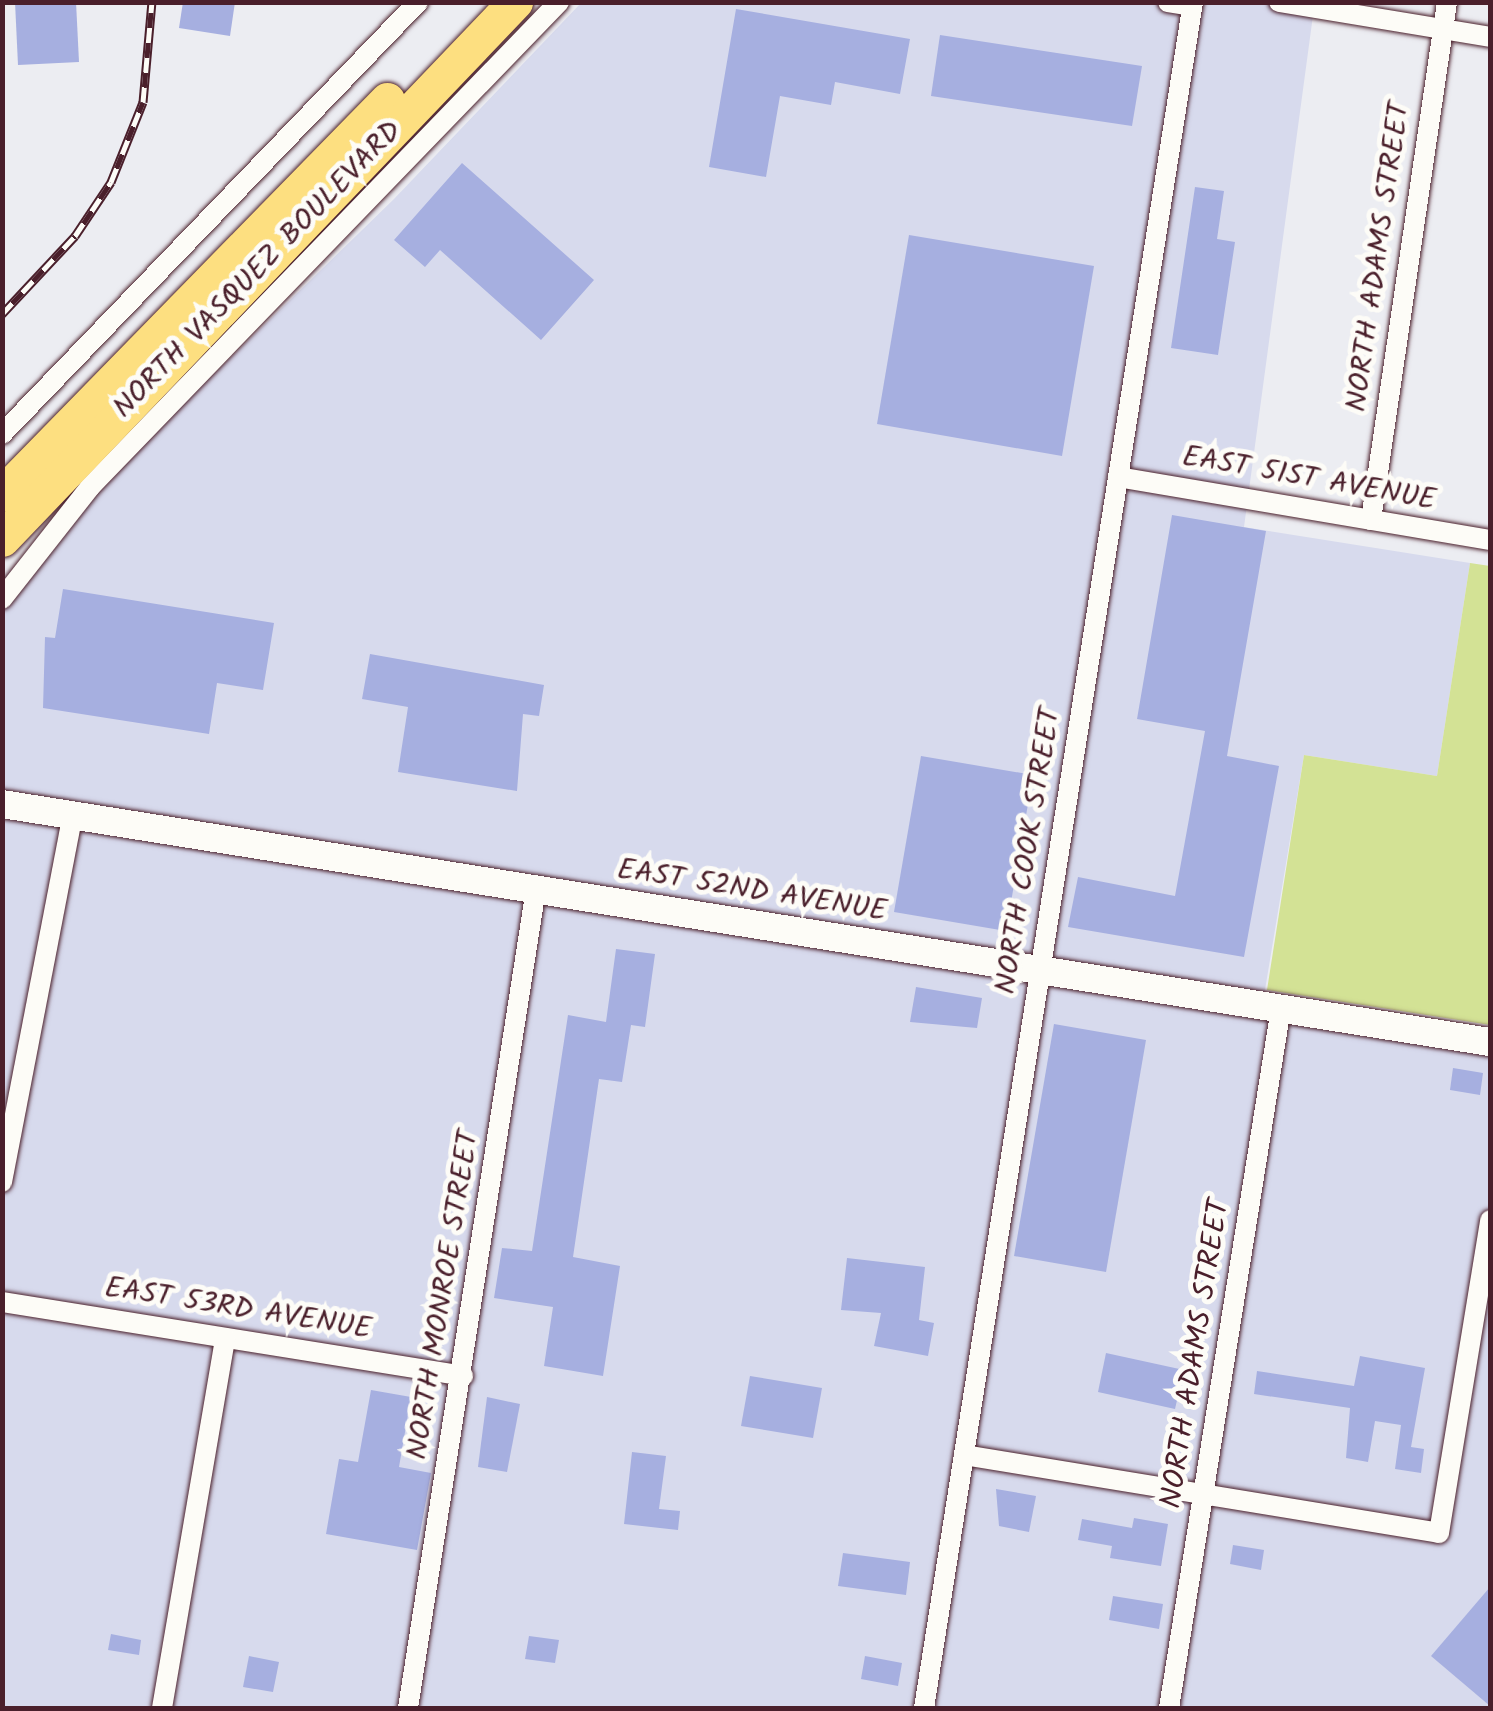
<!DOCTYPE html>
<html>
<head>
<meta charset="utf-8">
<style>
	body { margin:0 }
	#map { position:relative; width:1493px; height:1711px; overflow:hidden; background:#ecedf2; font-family:Kalam,sans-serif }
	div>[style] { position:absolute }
	.built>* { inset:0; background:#d7daed }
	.green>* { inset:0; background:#d3e295 }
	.building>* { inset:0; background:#a6afe0 }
	.roads { filter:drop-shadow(0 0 2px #4a1f2b) drop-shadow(0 0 2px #4a1f2b) }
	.street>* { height:20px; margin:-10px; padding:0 10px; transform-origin:10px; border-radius:10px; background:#fdfcf7 }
	.secondary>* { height:28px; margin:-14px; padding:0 14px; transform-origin:14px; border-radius:14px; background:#fdfcf7 }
	.highway>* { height:35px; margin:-17.5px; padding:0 17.5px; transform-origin:17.5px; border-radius:17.5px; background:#fddf80 }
	.rail>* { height:9px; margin-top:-4.5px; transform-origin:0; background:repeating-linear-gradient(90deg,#fdfcf7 0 15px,#4a1f2b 0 30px); box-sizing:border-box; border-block:2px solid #4a1f2b }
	span { translate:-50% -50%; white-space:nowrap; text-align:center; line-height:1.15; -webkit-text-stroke:10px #fdfcf7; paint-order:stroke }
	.street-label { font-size:30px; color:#4a1f2b }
	.frame { position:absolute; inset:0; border:5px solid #4a1f2b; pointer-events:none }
</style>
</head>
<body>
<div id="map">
	<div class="built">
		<div style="clip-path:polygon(1282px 2px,1314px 8px,1244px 527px,1470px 563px,1437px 776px,1304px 755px,1260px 1020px,1490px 1055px,1490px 1708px,3px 1708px,3px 579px,394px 199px,581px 3px)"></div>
	</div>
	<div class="green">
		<div style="clip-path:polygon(1470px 563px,1490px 566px,1490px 1025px,1267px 990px,1304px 755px,1437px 776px)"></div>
	</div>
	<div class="building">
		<div style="clip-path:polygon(15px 2px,76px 2px,79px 62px,18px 65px)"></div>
		<div style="clip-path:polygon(183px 2px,235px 2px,230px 36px,179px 28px)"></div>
		<div style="clip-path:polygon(736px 9px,910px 39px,900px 94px,835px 82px,831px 105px,780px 96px,766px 177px,709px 167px)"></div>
		<div style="clip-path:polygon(940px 35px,1142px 66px,1132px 126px,931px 96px)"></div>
		<div style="clip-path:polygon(462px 163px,594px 280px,541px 340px,440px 250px,425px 267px,394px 240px)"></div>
		<div style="clip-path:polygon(1195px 187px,1224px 191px,1217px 239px,1235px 242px,1218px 355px,1171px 348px)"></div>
		<div style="clip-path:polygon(909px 235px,1094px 266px,1062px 456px,877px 424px)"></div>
		<div style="clip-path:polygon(1172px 515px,1266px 531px,1227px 756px,1279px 766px,1244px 957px,1068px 927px,1078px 877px,1175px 896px,1205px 731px,1137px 719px)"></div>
		<div style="clip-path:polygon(63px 589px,274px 623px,263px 690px,217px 683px,209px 734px,43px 708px,45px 637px,55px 638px)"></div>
		<div style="clip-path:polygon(370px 654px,544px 685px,539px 716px,523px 714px,517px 791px,398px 772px,408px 707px,362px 699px)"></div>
		<div style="clip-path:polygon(921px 756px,1033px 775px,1006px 931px,894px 912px)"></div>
		<div style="clip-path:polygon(616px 949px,655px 954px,645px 1027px,631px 1025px,622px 1082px,599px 1079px,573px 1257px,620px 1266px,603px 1376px,544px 1366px,553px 1307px,494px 1298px,502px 1248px,532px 1251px,568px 1015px,606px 1022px)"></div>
		<div style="clip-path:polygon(916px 987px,982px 998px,977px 1028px,910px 1022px)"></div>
		<div style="clip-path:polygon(1054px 1024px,1146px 1040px,1106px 1272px,1014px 1256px)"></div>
		<div style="clip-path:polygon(1453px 1068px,1483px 1073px,1480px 1095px,1450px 1090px)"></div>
		<div style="clip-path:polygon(847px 1258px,925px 1267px,919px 1320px,934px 1323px,928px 1356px,874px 1346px,881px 1313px,841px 1310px)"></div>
		<div style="clip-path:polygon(1106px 1353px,1184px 1370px,1175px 1409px,1098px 1392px)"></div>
		<div style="clip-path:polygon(1360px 1356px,1425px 1368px,1411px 1447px,1424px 1449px,1421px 1473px,1395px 1469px,1401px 1425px,1375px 1421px,1368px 1462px,1346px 1458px,1350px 1408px,1254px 1394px,1257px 1371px,1354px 1386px)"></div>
		<div style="clip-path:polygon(750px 1376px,822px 1388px,813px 1438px,741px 1426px)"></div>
		<div style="clip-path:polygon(371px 1390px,411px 1397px,399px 1467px,431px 1473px,417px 1550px,326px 1534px,339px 1459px,358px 1462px)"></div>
		<div style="clip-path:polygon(487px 1397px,520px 1404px,507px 1472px,478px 1467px)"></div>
		<div style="clip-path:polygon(632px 1452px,666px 1456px,659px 1509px,680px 1511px,678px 1530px,624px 1524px)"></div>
		<div style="clip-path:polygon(996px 1489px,1036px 1496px,1029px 1532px,999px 1526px)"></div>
		<div style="clip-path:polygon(1134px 1518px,1168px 1524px,1161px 1566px,1110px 1558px,1112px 1546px,1078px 1540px,1082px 1519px,1132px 1528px)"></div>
		<div style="clip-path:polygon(1233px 1545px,1264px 1550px,1261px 1570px,1230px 1564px)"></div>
		<div style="clip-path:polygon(843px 1553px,910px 1562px,906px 1595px,838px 1586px)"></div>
		<div style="clip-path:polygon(1490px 1587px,1490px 1706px,1431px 1656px)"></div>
		<div style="clip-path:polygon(1113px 1596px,1163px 1604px,1159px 1629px,1109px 1620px)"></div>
		<div style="clip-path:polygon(111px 1634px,141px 1640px,139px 1655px,108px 1650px)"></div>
		<div style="clip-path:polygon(529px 1636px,559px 1640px,555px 1663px,525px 1659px)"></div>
		<div style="clip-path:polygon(249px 1656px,279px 1662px,273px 1692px,243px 1687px)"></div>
		<div style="clip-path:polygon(865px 1656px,902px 1663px,898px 1686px,861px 1679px)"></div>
	</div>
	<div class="roads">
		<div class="street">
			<div style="left:1168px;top:2px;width:24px;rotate:9deg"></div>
			<div style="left:1279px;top:2px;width:214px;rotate:9.4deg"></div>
			<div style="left:2px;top:434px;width:600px;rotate:-46.08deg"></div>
			<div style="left:1118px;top:477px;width:377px;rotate:9.6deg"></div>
			<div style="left:1371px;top:520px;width:524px;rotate:-81.65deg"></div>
			<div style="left:2px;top:599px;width:142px;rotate:-51.8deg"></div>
			<div style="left:90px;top:487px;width:675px;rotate:-45.96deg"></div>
			<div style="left:2px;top:1182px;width:374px;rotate:-79.1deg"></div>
			<div style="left:2px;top:1302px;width:467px;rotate:9.1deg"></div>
			<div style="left:964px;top:1455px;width:481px;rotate:9.3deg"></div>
			<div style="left:1439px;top:1533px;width:317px;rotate:-80.7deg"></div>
			<div style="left:162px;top:1708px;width:375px;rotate:-80.3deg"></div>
			<div style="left:408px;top:1708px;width:829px;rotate:-81.12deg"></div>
			<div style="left:924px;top:1708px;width:1727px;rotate:-81.04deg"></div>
			<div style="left:1169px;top:1708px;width:709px;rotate:-80.91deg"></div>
		</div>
		<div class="secondary">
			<div style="left:2px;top:804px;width:1507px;rotate:9.09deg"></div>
		</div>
		<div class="highway">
			<div style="left:2px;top:494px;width:551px;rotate:-45.66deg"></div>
			<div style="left:2px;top:539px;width:743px;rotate:-46.31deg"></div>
		</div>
	</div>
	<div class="rail">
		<div style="left:2px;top:314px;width:107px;rotate:-46.9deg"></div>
		<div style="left:75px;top:236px;width:65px;rotate:-56.3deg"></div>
		<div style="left:111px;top:182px;width:86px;rotate:-68.2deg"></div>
		<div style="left:143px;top:102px;width:100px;rotate:-84.9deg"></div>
	</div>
	<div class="street-label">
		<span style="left:1379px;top:257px;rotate:-82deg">NORTH ADAMS STREET</span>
		<span style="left:258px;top:270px;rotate:-46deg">NORTH VASQUEZ BOULEVARD</span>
		<span style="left:1309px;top:479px;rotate:10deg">EAST 51ST AVENUE</span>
		<span style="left:1029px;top:851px;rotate:-81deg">NORTH COOK STREET</span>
		<span style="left:752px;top:891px;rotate:9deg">EAST 52ND AVENUE</span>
		<span style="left:444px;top:1295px;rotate:-81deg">NORTH MONROE STREET</span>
		<span style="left:238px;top:1309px;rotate:9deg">EAST 53RD AVENUE</span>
		<span style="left:1196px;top:1354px;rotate:-81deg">NORTH ADAMS STREET</span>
	</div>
	<div class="frame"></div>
</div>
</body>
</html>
